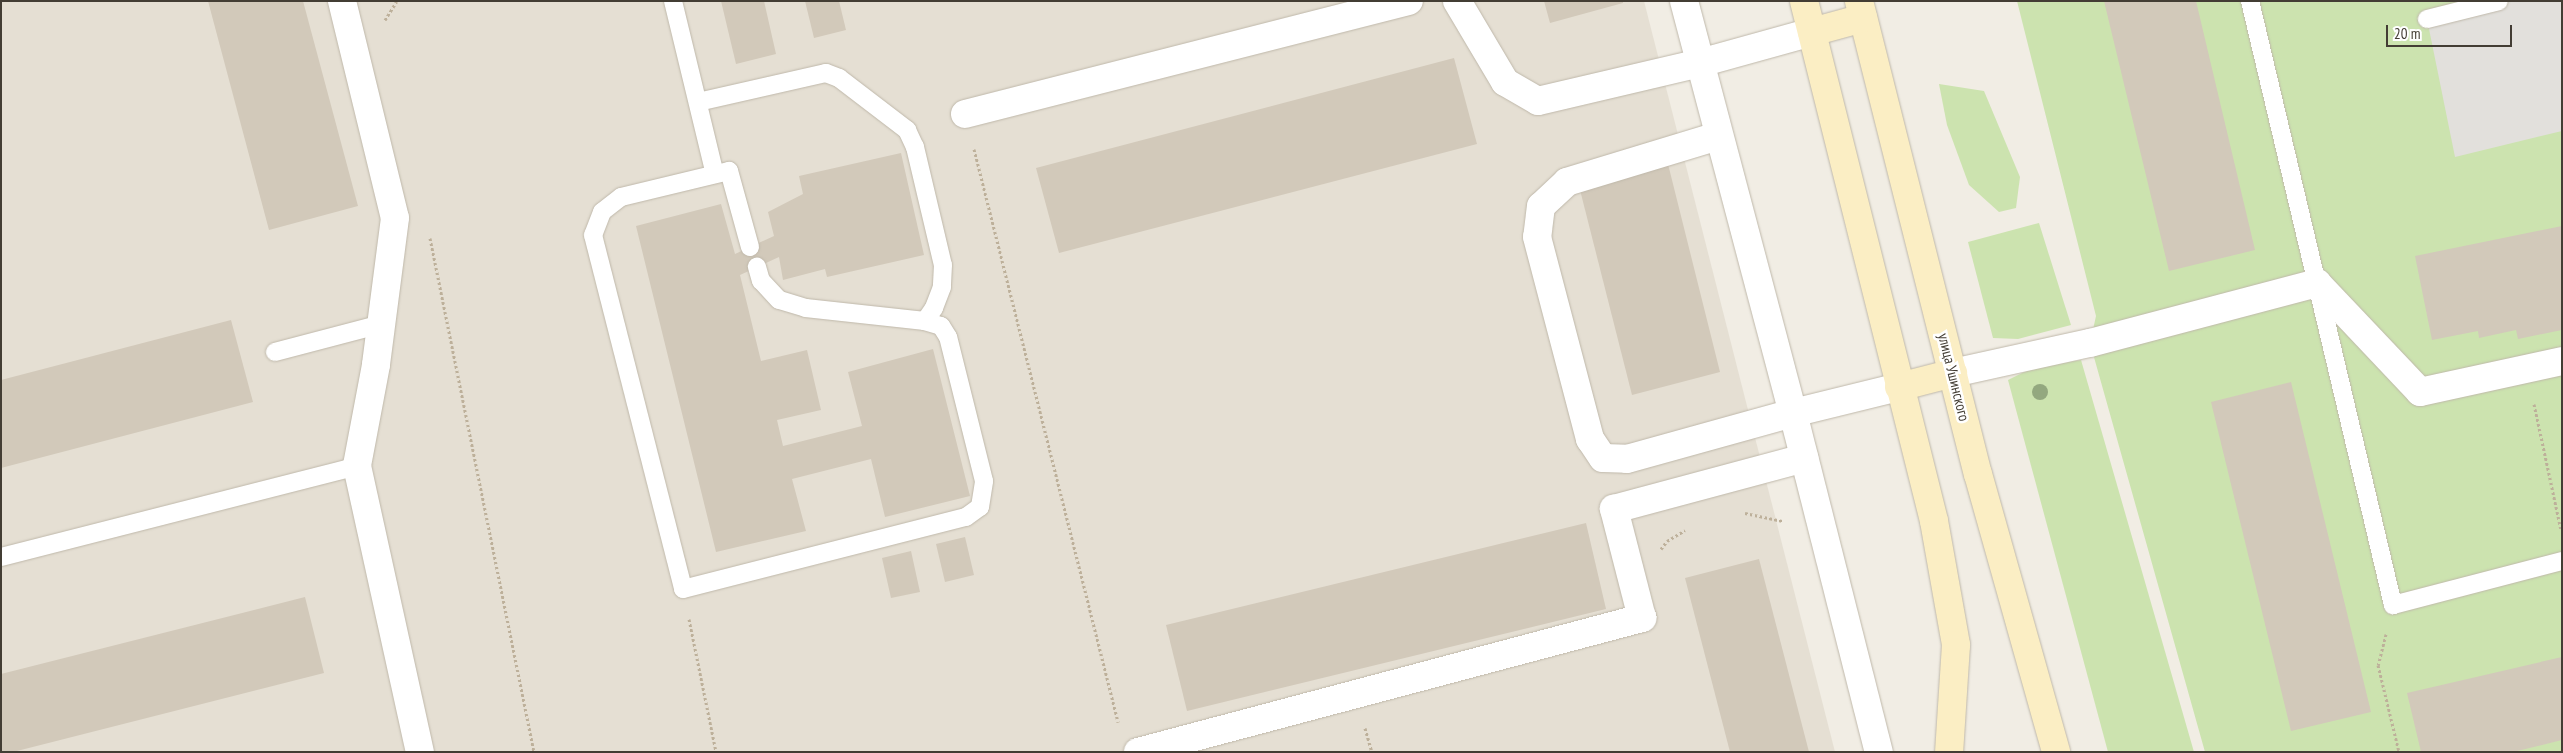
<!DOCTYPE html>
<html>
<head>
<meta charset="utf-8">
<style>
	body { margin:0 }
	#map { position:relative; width:2563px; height:753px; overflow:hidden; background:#f1ede4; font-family:"PT Sans Narrow",sans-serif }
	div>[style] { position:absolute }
	.residential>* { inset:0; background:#e5dfd3 }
	.green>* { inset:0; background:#cce3af }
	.parking>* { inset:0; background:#e2e0dc }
	.building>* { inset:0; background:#d2c9ba }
	.path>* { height:3px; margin-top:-1.5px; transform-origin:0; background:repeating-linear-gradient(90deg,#bdb09a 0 2.5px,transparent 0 5px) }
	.roads { filter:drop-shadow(0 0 1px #bfb8aa) drop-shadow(0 0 1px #bfb8aa) }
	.lane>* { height:18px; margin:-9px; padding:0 9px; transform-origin:9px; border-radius:9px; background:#fff }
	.street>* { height:28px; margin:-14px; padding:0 14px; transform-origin:14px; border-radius:14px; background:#fff }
	.secondary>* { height:28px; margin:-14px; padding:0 14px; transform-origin:14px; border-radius:14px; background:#fbeec4 }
	.trees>* { width:16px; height:16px; margin:-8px; border-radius:50%; background:#93a87f }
	span { translate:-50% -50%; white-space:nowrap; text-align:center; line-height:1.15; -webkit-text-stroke:5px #fff; paint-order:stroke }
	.street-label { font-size:15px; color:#433d34 }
	.frame { position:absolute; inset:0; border:2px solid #433d34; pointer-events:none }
	.scale { position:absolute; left:2386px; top:25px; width:126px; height:22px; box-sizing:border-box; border:2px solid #433d34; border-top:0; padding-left:6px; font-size:15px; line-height:18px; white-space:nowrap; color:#433d34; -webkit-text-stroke:4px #fff; paint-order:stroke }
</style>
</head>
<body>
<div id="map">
	<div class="residential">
		<div style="clip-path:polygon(1px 1px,1644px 1px,1835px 752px,1px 752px)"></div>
	</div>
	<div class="green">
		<div style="clip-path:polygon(2017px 1px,2562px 1px,2562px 752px,2205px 752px,2090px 343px,2096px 316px)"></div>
		<div style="clip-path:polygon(1939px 84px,1984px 91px,2020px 177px,2016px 208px,1999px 212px,1969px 185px,1947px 125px)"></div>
		<div style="clip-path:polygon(2039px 223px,2071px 325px,2018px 339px,1993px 338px,1968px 242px)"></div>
		<div style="clip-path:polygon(2081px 360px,2194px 752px,2108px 752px,2008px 380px,2032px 368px)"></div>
	</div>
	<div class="parking">
		<div style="clip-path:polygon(2499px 1px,2562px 1px,2562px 131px,2455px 157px,2427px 19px)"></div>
	</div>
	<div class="building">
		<div style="clip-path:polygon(208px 1px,303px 1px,358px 206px,269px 230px)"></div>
		<div style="clip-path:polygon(721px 1px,764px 1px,776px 54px,736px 64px)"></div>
		<div style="clip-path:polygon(805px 1px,839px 1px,846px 30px,814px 38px)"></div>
		<div style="clip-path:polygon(1544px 1px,1623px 1px,1623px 3px,1550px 23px)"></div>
		<div style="clip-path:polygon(2104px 1px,2196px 1px,2255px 250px,2169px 271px)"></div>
		<div style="clip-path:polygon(1454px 58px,1477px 144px,1059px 253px,1036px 168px)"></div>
		<div style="clip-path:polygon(901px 153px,924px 255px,827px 277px,825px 269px,783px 280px,779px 257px,740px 275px,761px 361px,807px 350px,821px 410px,777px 420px,783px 446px,862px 426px,848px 372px,933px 349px,970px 496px,885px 517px,871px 459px,792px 479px,806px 531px,716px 552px,636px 226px,721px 204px,735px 254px,774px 236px,768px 212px,803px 194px,799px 176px)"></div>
		<div style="clip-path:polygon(1667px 160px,1720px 372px,1632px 395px,1578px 182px)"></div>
		<div style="clip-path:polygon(2562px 226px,2562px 330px,2518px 339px,2516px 330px,2479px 338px,2478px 331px,2432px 340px,2415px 256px)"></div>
		<div style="clip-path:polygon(231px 320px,253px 402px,1px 468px,1px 380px)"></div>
		<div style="clip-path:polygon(2291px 382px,2371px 712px,2291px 731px,2211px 402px)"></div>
		<div style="clip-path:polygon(1586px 523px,1606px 609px,1187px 711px,1166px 625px)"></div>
		<div style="clip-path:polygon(965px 537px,974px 575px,945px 582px,936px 544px)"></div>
		<div style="clip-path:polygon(911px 551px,920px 592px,891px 598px,882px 558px)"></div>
		<div style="clip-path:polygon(1759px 559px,1809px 752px,1730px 752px,1685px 578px)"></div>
		<div style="clip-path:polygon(305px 597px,324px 673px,13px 752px,1px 752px,1px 674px)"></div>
		<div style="clip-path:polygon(2562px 657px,2562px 740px,2513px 752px,2421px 752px,2407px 693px)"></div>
	</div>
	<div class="path">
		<div style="left:385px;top:20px;width:22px;rotate:-58deg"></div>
		<div style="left:974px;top:149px;width:591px;rotate:75.89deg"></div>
		<div style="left:430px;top:238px;width:524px;rotate:78.56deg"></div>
		<div style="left:2534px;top:404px;width:129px;rotate:77.9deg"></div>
		<div style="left:1745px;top:513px;width:39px;rotate:12deg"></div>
		<div style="left:1661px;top:549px;width:10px;rotate:-53deg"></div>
		<div style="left:1667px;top:541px;width:21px;rotate:-31deg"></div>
		<div style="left:689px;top:619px;width:136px;rotate:78.5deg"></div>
		<div style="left:2386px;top:634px;width:32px;rotate:104deg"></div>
		<div style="left:2378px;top:665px;width:89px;rotate:76.4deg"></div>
		<div style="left:1365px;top:728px;width:25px;rotate:74deg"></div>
	</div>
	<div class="roads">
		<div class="lane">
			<div style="left:673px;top:1px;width:178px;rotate:76.4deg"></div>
			<div style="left:2250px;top:1px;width:621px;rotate:76.68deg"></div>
			<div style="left:2393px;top:605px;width:175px;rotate:-14.6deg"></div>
			<div style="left:2427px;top:19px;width:74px;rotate:-14deg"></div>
			<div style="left:698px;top:102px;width:131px;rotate:-12.8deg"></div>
			<div style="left:826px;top:73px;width:14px;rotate:21deg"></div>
			<div style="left:839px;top:78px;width:86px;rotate:37.4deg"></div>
			<div style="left:907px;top:130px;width:19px;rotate:65deg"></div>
			<div style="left:915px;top:147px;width:121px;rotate:76.7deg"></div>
			<div style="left:943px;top:265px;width:22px;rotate:93deg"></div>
			<div style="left:942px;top:287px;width:22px;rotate:111deg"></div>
			<div style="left:934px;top:308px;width:16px;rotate:125deg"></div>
			<div style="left:750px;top:247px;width:79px;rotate:-105.4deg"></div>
			<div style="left:729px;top:171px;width:111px;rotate:166.5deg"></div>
			<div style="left:621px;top:197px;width:24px;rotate:142deg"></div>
			<div style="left:602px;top:212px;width:25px;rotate:111deg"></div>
			<div style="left:593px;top:235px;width:365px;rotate:75.7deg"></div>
			<div style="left:683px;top:589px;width:292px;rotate:-14.3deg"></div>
			<div style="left:966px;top:517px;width:17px;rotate:-36deg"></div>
			<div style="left:980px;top:507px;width:26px;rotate:-81deg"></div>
			<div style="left:984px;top:481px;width:148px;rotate:-104deg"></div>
			<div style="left:948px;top:337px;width:13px;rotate:-122deg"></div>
			<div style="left:941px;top:326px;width:17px;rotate:-163deg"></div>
			<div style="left:925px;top:321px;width:120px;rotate:-173.8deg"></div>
			<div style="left:806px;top:308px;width:28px;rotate:-163deg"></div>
			<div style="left:779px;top:300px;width:26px;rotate:-133deg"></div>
			<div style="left:761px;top:281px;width:15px;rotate:-106deg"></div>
			<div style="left:275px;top:352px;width:111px;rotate:-14.7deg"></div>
			<div style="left:1px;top:557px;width:367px;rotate:-14.3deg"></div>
		</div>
		<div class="street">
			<div style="left:342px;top:1px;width:223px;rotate:76.3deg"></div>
			<div style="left:395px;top:218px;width:148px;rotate:97.4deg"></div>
			<div style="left:376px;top:365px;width:103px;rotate:100.7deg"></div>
			<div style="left:357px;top:466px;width:293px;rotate:77.6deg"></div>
			<div style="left:1457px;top:1px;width:94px;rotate:59.3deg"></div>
			<div style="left:1505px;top:82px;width:38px;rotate:30deg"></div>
			<div style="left:1538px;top:101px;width:166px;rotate:-13.2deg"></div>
			<div style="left:1700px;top:63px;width:116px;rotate:-15.5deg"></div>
			<div style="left:1684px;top:1px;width:426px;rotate:75.2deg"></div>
			<div style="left:1793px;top:413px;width:350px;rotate:75.8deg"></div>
			<div style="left:965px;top:114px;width:458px;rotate:-14.3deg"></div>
			<div style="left:1718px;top:136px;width:158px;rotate:163.1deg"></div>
			<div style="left:1567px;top:182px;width:35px;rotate:137deg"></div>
			<div style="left:1541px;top:206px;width:31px;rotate:97deg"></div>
			<div style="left:1537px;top:237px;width:209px;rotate:75.3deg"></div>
			<div style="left:1590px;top:439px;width:23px;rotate:56deg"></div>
			<div style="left:1603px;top:458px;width:24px;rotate:2deg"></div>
			<div style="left:1627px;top:459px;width:172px;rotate:-15.5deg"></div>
			<div style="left:1793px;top:413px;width:109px;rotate:-13.8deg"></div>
			<div style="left:1953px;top:373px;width:140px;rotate:-12.4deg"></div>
			<div style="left:2090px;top:343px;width:235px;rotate:-14.8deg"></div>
			<div style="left:2317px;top:283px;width:150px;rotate:46.6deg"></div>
			<div style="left:2420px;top:392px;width:145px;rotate:-12.3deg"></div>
			<div style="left:1138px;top:752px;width:522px;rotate:-14.89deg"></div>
			<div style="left:1642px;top:618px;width:113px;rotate:-104.4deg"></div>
			<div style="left:1614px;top:509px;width:197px;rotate:-15deg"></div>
		</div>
		<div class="secondary">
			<div style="left:1804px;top:1px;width:536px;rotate:75.96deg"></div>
			<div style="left:1934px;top:521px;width:126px;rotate:79.9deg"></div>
			<div style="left:1956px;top:645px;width:107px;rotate:93.7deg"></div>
			<div style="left:1859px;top:1px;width:488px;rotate:75.9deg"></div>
			<div style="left:1978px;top:474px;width:289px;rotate:74.3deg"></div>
			<div style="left:1812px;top:32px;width:53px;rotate:-15.4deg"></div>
			<div style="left:1899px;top:387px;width:56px;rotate:-14.5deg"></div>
		</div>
	</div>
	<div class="trees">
		<div style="left:2040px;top:392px"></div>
	</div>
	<div class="street-label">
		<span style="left:1954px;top:377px;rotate:76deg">улица Ушинского</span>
	</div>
	<div class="frame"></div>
	<div class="scale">20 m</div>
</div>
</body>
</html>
